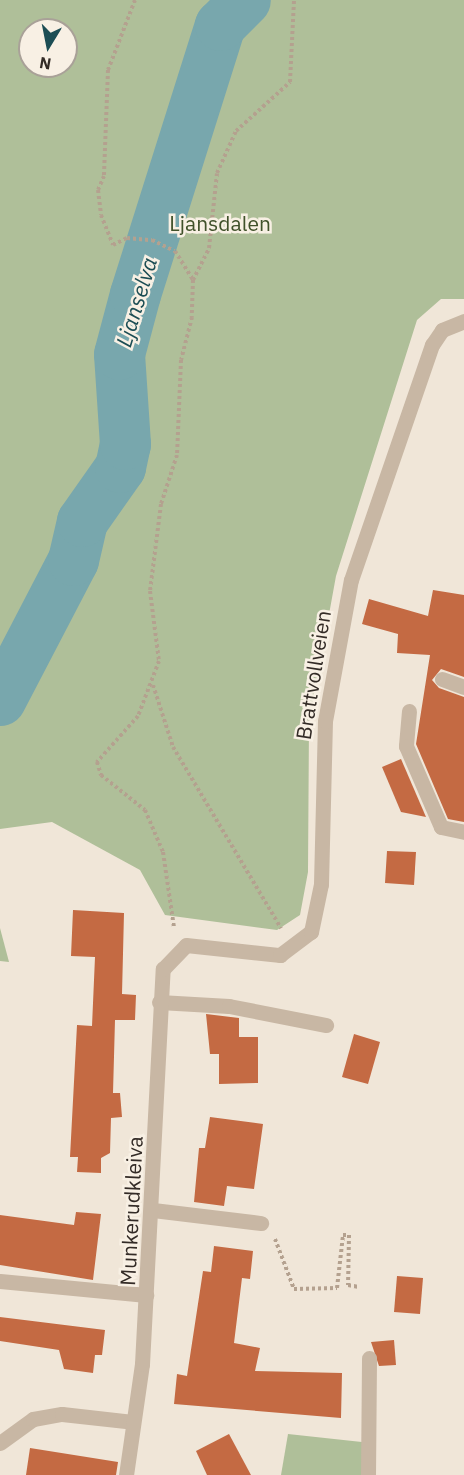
<!DOCTYPE html>
<html>
<head>
<meta charset="utf-8">
<style>
	body { margin:0 }
	#map { position:relative; width:464px; height:1475px; overflow:hidden; background:#f0e6d8; font-family:"IBM Plex Sans",sans-serif }
	div>[style] { position:absolute }
	.green>* { inset:0; background:#afbf99 }
	.river>* { height:51px; margin:-25.5px; padding:0 25.5px; transform-origin:25.5px; border-radius:25.5px; background:#78a7ad }
	.building>* { inset:0; background:#c46a43 }
	.path>* { height:4px; margin-top:-2px; transform-origin:0; background:repeating-linear-gradient(90deg,#b4a18f 0 3px,transparent 0 6px) }
	.minor>* { height:15px; margin:-7.5px; padding:0 7.5px; transform-origin:7.5px; border-radius:7.5px; background:#c8b7a4 }
	span { translate:-50% -50%; white-space:nowrap; text-align:center; line-height:1.15; -webkit-text-stroke:5px #f8f0e4; paint-order:stroke }
	.park-label { font-size:21px; color:#40512a }
	.street-label { font-size:21px; color:#332b26 }
	.water-label { font-size:22px; color:#1c4d54; font-style:italic }
	.north { position:absolute; left:18px; top:18px; width:60px; height:60px; box-sizing:border-box; background:#f8f0e4; border:2px solid #a9a198; border-radius:50%; rotate:190deg; font-size:16px; font-weight:700; line-height:24px; text-align:center; color:#332b26 }
	.north::after { content:''; display:block; margin:auto; width:21px; height:27px; background:#1c4d54; clip-path:polygon(50% 0,100% 100%,50% 72%,0 100%) }
</style>
</head>
<body>
<div id="map">
	<div class="green">
		<div style="clip-path:polygon(evenodd,0 0,464px 0,464px 299px,441px 299px,417px 320px,336px 576px,309px 724px,308px 872px,300px 915px,277px 930px,165px 915px,140px 870px,52px 822px,0 829px,0 0,30px 30px,66px 30px,66px 66px,30px 66px,30px 30px)"></div>
		<div style="clip-path:polygon(0 928px,9px 962px,0 961px)"></div>
		<div style="clip-path:polygon(288px 1434px,371px 1443px,370px 1475px,281px 1475px)"></div>
	</div>
	<div class="river">
		<div style="left:0;top:700px;width:158px;rotate:-62.5deg"></div>
		<div style="left:73px;top:560px;width:40px;rotate:-77deg"></div>
		<div style="left:82px;top:521px;width:66px;rotate:-54.9deg"></div>
		<div style="left:120px;top:467px;width:24px;rotate:-78deg"></div>
		<div style="left:125px;top:444px;width:90px;rotate:-93.8deg"></div>
		<div style="left:119px;top:354px;width:62px;rotate:-75.1deg"></div>
		<div style="left:135px;top:294px;width:282px;rotate:-72.5deg"></div>
		<div style="left:220px;top:25px;width:35px;rotate:-45deg"></div>
	</div>
	<div class="building">
		<div style="clip-path:polygon(433px 590px,464px 595px,464px 677px,441px 669px,432px 680px,439px 688px,464px 697px,464px 822px,448px 819px,416px 744px,430px 655px,397px 653px,398px 634px,362px 624px,369px 599px,428px 616px)"></div>
		<div style="clip-path:polygon(401px 759px,426px 817px,401px 812px,382px 767px)"></div>
		<div style="clip-path:polygon(387px 851px,416px 852px,414px 885px,385px 883px)"></div>
		<div style="clip-path:polygon(73px 910px,124px 913px,122px 994px,136px 995px,135px 1020px,115px 1020px,113px 1093px,120px 1093px,122px 1117px,111px 1118px,110px 1153px,101px 1158px,101px 1173px,77px 1172px,78px 1157px,70px 1157px,77px 1025px,92px 1026px,95px 957px,71px 956px)"></div>
		<div style="clip-path:polygon(206px 1014px,239px 1018px,239px 1037px,258px 1037px,258px 1083px,219px 1084px,219px 1054px,210px 1054px)"></div>
		<div style="clip-path:polygon(354px 1034px,380px 1042px,368px 1084px,342px 1077px)"></div>
		<div style="clip-path:polygon(210px 1117px,263px 1124px,254px 1189px,227px 1186px,224px 1206px,194px 1202px,199px 1148px,205px 1148px)"></div>
		<div style="clip-path:polygon(76px 1212px,101px 1214px,93px 1280px,0 1265px,0 1215px,74px 1225px)"></div>
		<div style="clip-path:polygon(214px 1246px,253px 1251px,250px 1279px,242px 1278px,234px 1343px,260px 1348px,255px 1371px,342px 1373px,341px 1418px,174px 1404px,177px 1374px,187px 1376px,203px 1271px,211px 1272px)"></div>
		<div style="clip-path:polygon(397px 1276px,423px 1278px,420px 1314px,394px 1312px)"></div>
		<div style="clip-path:polygon(0 1317px,105px 1330px,102px 1355px,95px 1355px,93px 1373px,64px 1369px,59px 1350px,0 1341px)"></div>
		<div style="clip-path:polygon(394px 1340px,396px 1365px,379px 1366px,371px 1342px)"></div>
		<div style="clip-path:polygon(229px 1434px,251px 1475px,207px 1475px,196px 1451px)"></div>
		<div style="clip-path:polygon(30px 1448px,118px 1462px,116px 1475px,26px 1475px)"></div>
	</div>
	<div class="path">
		<div style="left:135px;top:0;width:75px;rotate:111.1deg"></div>
		<div style="left:108px;top:70px;width:106px;rotate:92.2deg"></div>
		<div style="left:104px;top:176px;width:15px;rotate:113deg"></div>
		<div style="left:98px;top:190px;width:25px;rotate:83deg"></div>
		<div style="left:101px;top:215px;width:32px;rotate:68deg"></div>
		<div style="left:113px;top:245px;width:16px;rotate:-27deg"></div>
		<div style="left:127px;top:238px;width:25px;rotate:5deg"></div>
		<div style="left:152px;top:240px;width:25px;rotate:26deg"></div>
		<div style="left:175px;top:251px;width:34px;rotate:58deg"></div>
		<div style="left:193px;top:280px;width:37px;rotate:92deg"></div>
		<div style="left:192px;top:317px;width:44px;rotate:104.3deg"></div>
		<div style="left:181px;top:360px;width:95px;rotate:92.4deg"></div>
		<div style="left:177px;top:455px;width:52px;rotate:108.1deg"></div>
		<div style="left:161px;top:504px;width:88px;rotate:97.2deg"></div>
		<div style="left:150px;top:591px;width:71px;rotate:82.7deg"></div>
		<div style="left:159px;top:661px;width:59px;rotate:110.9deg"></div>
		<div style="left:138px;top:716px;width:62px;rotate:131.7deg"></div>
		<div style="left:97px;top:762px;width:14px;rotate:73deg"></div>
		<div style="left:101px;top:775px;width:56px;rotate:38.5deg"></div>
		<div style="left:145px;top:810px;width:46px;rotate:66.8deg"></div>
		<div style="left:163px;top:852px;width:76px;rotate:81.7deg"></div>
		<div style="left:193px;top:280px;width:36px;rotate:-63deg"></div>
		<div style="left:209px;top:248px;width:75px;rotate:-83.9deg"></div>
		<div style="left:217px;top:173px;width:46px;rotate:-65.7deg"></div>
		<div style="left:236px;top:131px;width:73px;rotate:-42.2deg"></div>
		<div style="left:290px;top:82px;width:82px;rotate:-87.2deg"></div>
		<div style="left:153px;top:685px;width:65px;rotate:72.1deg"></div>
		<div style="left:173px;top:747px;width:211px;rotate:59.2deg"></div>
		<div style="left:275px;top:1239px;width:53px;rotate:69.2deg"></div>
		<div style="left:294px;top:1289px;width:43px;rotate:-1.3deg"></div>
		<div style="left:337px;top:1288px;width:53px;rotate:-83.5deg"></div>
		<div style="left:343px;top:1235px;width:6px"></div>
		<div style="left:349px;top:1235px;width:50px;rotate:91.1deg"></div>
		<div style="left:348px;top:1285px;width:11px;rotate:10deg"></div>
	</div>
	<div class="minor">
		<div style="left:442px;top:679px;width:23px;rotate:20deg"></div>
		<div style="left:409px;top:711px;width:35px;rotate:95deg"></div>
		<div style="left:406px;top:746px;width:88px;rotate:66.6deg"></div>
		<div style="left:441px;top:827px;width:24px;rotate:12deg"></div>
		<div style="left:159px;top:1002px;width:70px;rotate:3.3deg"></div>
		<div style="left:229px;top:1006px;width:99px;rotate:11.1deg"></div>
		<div style="left:153px;top:1210px;width:109px;rotate:6.9deg"></div>
		<div style="left:0;top:1281px;width:147px;rotate:5.5deg"></div>
		<div style="left:0;top:1443px;width:41px;rotate:-36deg"></div>
		<div style="left:33px;top:1419px;width:29px;rotate:-10deg"></div>
		<div style="left:62px;top:1414px;width:71px;rotate:6.4deg"></div>
		<div style="left:126px;top:1475px;width:112px;rotate:-81.8deg"></div>
		<div style="left:142px;top:1364px;width:396px;rotate:-87deg"></div>
		<div style="left:163px;top:969px;width:33px;rotate:-46deg"></div>
		<div style="left:186px;top:945px;width:95px;rotate:6.1deg"></div>
		<div style="left:280px;top:955px;width:39px;rotate:-37deg"></div>
		<div style="left:311px;top:932px;width:49px;rotate:-78.2deg"></div>
		<div style="left:321px;top:884px;width:163px;rotate:-88.6deg"></div>
		<div style="left:325px;top:721px;width:143px;rotate:-79.6deg"></div>
		<div style="left:351px;top:580px;width:249px;rotate:-71deg"></div>
		<div style="left:432px;top:345px;width:18px;rotate:-56deg"></div>
		<div style="left:442px;top:330px;width:24px;rotate:-22deg"></div>
		<div style="left:368px;top:1475px;width:117px;rotate:-89.5deg"></div>
	</div>
	<div class="park-label">
		<span style="left:220px;top:223px">Ljansdalen</span>
	</div>
	<div class="street-label">
		<span style="left:313px;top:675px;rotate:-81deg">Brattvollveien</span>
		<span style="left:131px;top:1211px;rotate:-87deg">Munkerudkleiva</span>
	</div>
	<div class="water-label">
		<span style="left:136px;top:302px;rotate:-73deg">Ljanselva</span>
	</div>
	<div class="north">N</div>
</div>
</body>
</html>
